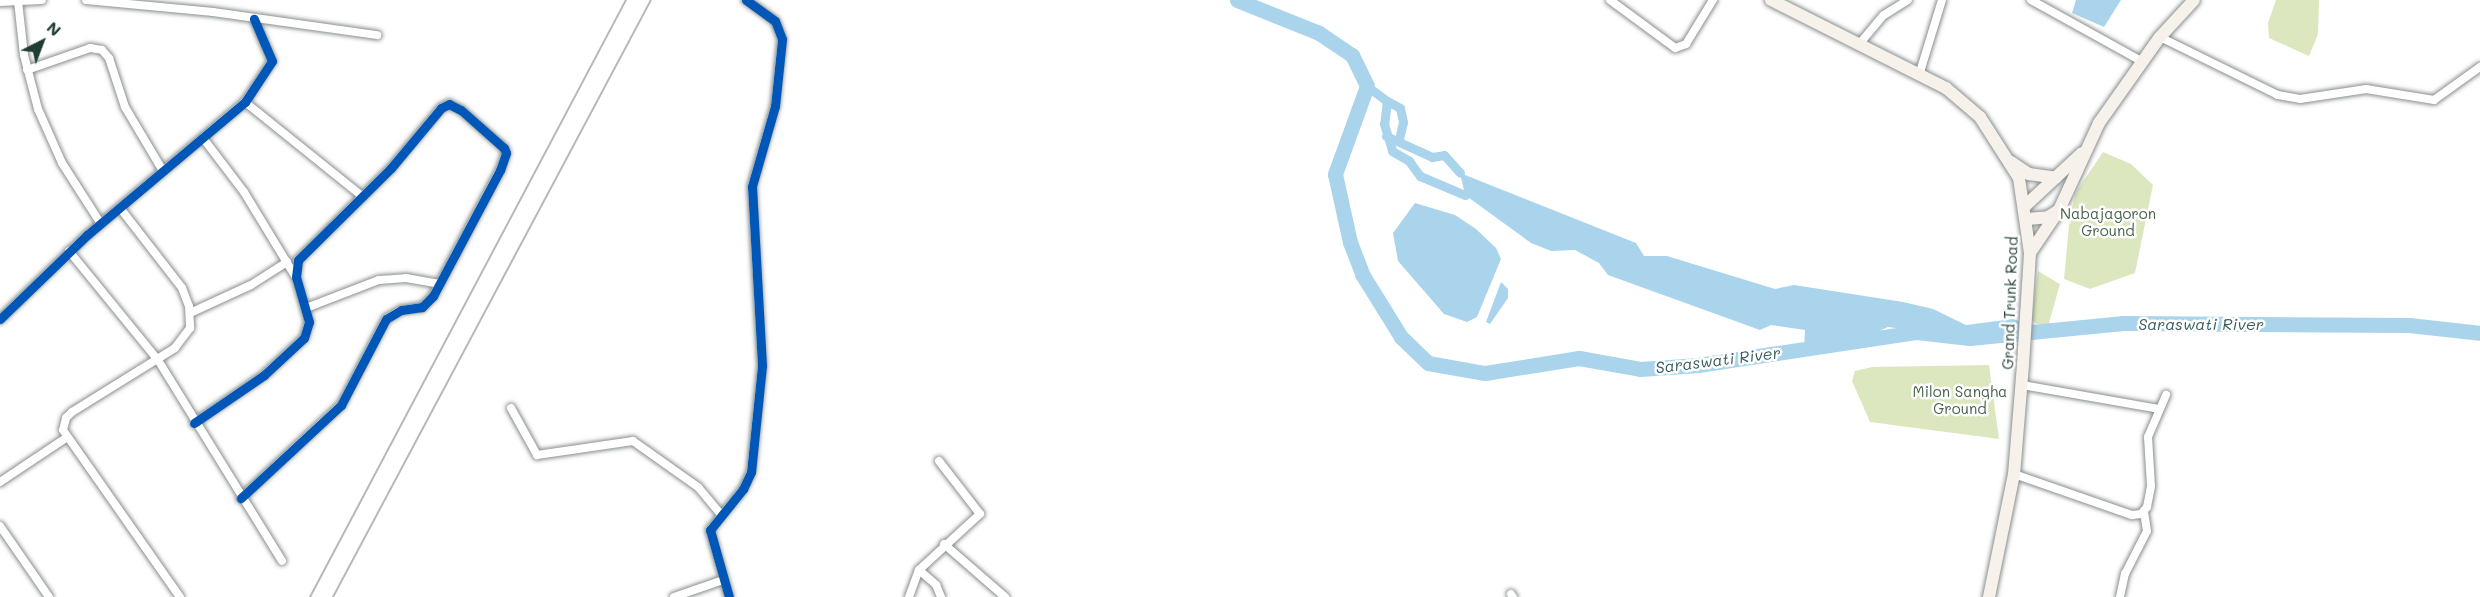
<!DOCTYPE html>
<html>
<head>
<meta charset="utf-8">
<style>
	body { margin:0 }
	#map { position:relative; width:2480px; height:597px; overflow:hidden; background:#fff; font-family:Mali,sans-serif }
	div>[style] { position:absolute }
	.green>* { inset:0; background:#dce7bf }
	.water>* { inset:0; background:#a9d4ec }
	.canal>* { height:9px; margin:-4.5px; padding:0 4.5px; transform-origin:4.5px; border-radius:4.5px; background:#a9d4ec }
	.river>* { height:15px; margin:-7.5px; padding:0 7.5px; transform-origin:7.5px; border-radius:7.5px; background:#a9d4ec }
	.roads { filter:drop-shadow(0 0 2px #898f8d) drop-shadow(0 0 2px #898f8d) }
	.minor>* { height:8px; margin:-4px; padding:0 4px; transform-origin:4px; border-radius:4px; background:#fff }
	.primary>* { height:12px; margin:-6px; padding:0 6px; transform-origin:6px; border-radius:6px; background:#f6f1eb }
	.trunk>* { height:12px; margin:-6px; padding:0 6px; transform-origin:6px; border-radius:6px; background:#f6f1eb }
	.rail>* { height:2px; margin:-1px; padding:0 1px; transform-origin:1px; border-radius:1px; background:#b6b9b8 }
	.cycleway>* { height:9px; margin:-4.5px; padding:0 4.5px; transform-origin:4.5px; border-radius:4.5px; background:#0057b8 }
	span { translate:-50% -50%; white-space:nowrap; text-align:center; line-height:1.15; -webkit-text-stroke:5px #fff; paint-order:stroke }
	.park-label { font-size:15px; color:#47634a }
	.street-label { font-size:15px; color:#1f3d34 }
	.water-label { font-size:16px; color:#385e60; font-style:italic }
	.north { position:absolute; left:12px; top:12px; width:60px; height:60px; -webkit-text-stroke:4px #fff; paint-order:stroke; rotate:42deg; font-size:16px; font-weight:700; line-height:24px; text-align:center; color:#1f3d34 }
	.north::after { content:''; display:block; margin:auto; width:21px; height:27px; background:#1f3d34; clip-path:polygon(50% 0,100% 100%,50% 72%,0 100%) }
</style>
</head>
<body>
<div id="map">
	<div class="green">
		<div style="clip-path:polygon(2276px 0,2319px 0,2318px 34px,2309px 56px,2269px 38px,2268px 23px)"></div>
		<div style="clip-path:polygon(2103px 152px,2131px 164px,2153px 185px,2135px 273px,2090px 289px,2064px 279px,2070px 215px,2076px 192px)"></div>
		<div style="clip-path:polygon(2038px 271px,2060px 284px,2047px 330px,2031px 320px)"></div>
		<div style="clip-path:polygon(1989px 365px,1999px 439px,1870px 422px,1852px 381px,1855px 371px,1872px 367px)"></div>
	</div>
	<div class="water">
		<div style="clip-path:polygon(2076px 0,2121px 0,2104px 27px,2072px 13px)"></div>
		<div style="clip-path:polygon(1460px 173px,1636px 243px,1644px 256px,1667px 256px,1775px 289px,1794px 285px,1903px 302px,1933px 309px,1966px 325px,2013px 319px,2019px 321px,2019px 333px,1970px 338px,1888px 327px,1859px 340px,1804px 349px,1805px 330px,1771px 325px,1760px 330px,1608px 275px,1599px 263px,1575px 250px,1551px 251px,1531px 243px,1465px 195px)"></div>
		<div style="clip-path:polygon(1415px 203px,1455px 215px,1476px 229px,1496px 248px,1501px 259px,1477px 317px,1467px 322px,1444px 314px,1398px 261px,1393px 233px)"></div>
		<div style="clip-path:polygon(1501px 282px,1508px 289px,1508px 298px,1490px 324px,1486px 322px)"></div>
	</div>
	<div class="canal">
		<div style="left:1367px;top:86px;width:25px;rotate:37deg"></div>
		<div style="left:1387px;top:101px;width:23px;rotate:97deg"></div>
		<div style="left:1384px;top:124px;width:28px;rotate:73deg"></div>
		<div style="left:1392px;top:151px;width:20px;rotate:30deg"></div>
		<div style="left:1409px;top:161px;width:19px;rotate:54deg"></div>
		<div style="left:1420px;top:176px;width:49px;rotate:22.9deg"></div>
		<div style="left:1387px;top:101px;width:15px;rotate:28deg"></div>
		<div style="left:1400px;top:108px;width:14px;rotate:78deg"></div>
		<div style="left:1403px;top:122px;width:18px;rotate:103deg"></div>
		<div style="left:1386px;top:136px;width:51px;rotate:24.5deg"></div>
		<div style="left:1432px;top:157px;width:12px;rotate:-9deg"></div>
		<div style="left:1444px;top:155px;width:24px;rotate:48deg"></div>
	</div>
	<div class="river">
		<div style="left:1237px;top:0;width:88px;rotate:21.9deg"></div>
		<div style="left:1319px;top:33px;width:40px;rotate:34deg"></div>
		<div style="left:1352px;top:55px;width:34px;rotate:64deg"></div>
		<div style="left:1367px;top:86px;width:94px;rotate:110deg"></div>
		<div style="left:1335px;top:174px;width:70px;rotate:77.6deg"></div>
		<div style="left:1350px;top:242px;width:34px;rotate:69deg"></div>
		<div style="left:1362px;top:274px;width:74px;rotate:58.2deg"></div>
		<div style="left:1401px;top:337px;width:37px;rotate:44deg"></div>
		<div style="left:1428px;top:363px;width:58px;rotate:10deg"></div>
		<div style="left:1485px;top:373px;width:95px;rotate:-9.1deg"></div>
		<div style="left:1579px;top:358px;width:62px;rotate:10.2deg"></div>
		<div style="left:1640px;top:369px;width:58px;rotate:-3.9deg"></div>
		<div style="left:1698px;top:365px;width:220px;rotate:-8.6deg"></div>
		<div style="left:1916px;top:332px;width:54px;rotate:6.3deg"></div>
		<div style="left:1970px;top:338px;width:154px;rotate:-5.6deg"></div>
		<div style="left:2123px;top:323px;width:286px;rotate:0.4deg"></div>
		<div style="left:2409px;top:325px;width:71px;rotate:6.4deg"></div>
	</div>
	<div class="roads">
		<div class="minor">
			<div style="left:86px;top:0;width:128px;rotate:5.4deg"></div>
			<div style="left:213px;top:12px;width:166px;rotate:8deg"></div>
			<div style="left:1610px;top:0;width:81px;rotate:36.4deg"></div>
			<div style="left:1675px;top:48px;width:12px;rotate:-20deg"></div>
			<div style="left:1686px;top:44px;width:52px;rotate:-58.5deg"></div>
			<div style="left:2031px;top:0;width:126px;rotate:29deg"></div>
			<div style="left:18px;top:1px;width:54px;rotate:83.7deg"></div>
			<div style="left:24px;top:55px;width:56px;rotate:75.5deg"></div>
			<div style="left:38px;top:109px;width:59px;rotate:66deg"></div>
			<div style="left:62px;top:163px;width:72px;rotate:57.4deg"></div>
			<div style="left:0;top:2px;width:42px;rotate:-2.7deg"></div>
			<div style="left:2160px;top:37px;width:131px;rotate:26.2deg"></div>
			<div style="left:2278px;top:95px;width:22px;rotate:10deg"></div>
			<div style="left:2300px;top:99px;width:67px;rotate:-8.6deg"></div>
			<div style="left:2366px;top:89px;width:69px;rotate:9.2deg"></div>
			<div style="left:2434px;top:100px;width:57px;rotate:-35.7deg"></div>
			<div style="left:1861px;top:42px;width:35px;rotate:-50deg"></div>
			<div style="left:1884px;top:15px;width:28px;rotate:-32deg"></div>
			<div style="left:27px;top:70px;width:67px;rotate:-19.2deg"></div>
			<div style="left:90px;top:48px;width:12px;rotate:9deg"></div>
			<div style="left:102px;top:50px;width:11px;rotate:49deg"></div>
			<div style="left:109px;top:58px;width:52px;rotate:71.9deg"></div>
			<div style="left:125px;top:107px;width:74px;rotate:59.3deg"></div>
			<div style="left:1920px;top:72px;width:75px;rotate:-73deg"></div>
			<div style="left:245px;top:102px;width:151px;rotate:38.8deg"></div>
			<div style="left:203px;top:138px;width:68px;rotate:52.8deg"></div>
			<div style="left:244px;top:192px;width:98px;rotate:58.7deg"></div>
			<div style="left:120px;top:208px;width:101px;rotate:52.2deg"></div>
			<div style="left:182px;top:288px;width:19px;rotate:69deg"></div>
			<div style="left:189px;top:306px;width:22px;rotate:87deg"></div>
			<div style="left:190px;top:328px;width:25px;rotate:127deg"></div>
			<div style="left:175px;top:348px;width:121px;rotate:148.1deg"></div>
			<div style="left:72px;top:412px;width:8px;rotate:135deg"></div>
			<div style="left:66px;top:418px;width:12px;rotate:104deg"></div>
			<div style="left:63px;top:430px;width:204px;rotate:55deg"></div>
			<div style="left:69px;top:251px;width:141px;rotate:50.8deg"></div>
			<div style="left:158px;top:360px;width:236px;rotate:58.3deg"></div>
			<div style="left:306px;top:308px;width:78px;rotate:-21deg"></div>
			<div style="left:379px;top:280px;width:27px;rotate:-4deg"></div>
			<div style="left:406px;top:278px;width:34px;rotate:10deg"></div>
			<div style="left:190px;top:313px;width:67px;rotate:-24.7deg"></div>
			<div style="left:251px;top:285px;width:43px;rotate:-32.6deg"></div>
			<div style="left:0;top:319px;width:121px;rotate:-44deg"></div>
			<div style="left:87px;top:235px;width:207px;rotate:-40.1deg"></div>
			<div style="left:245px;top:102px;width:49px;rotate:-56.6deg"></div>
			<div style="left:272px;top:61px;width:46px;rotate:-113.2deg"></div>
			<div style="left:2022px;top:385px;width:139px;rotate:9.9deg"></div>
			<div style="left:511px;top:408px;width:54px;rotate:61deg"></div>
			<div style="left:537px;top:455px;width:97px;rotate:-8.3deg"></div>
			<div style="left:633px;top:441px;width:80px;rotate:35.3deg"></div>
			<div style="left:698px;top:487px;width:35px;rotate:50deg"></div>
			<div style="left:194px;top:423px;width:85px;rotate:-34.4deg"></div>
			<div style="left:264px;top:375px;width:54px;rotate:-42.8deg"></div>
			<div style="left:304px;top:338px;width:17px;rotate:-73deg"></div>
			<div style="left:309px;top:322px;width:47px;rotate:-106.1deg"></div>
			<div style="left:296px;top:277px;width:17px;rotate:-83deg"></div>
			<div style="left:298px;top:260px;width:131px;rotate:-44.7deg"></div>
			<div style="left:391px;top:168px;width:78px;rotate:-50.2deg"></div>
			<div style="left:441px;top:108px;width:9px;rotate:-27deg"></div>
			<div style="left:449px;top:104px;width:13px;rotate:27deg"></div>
			<div style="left:461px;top:110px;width:57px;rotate:41.5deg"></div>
			<div style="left:504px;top:148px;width:5px;rotate:68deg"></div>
			<div style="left:506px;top:153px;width:18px;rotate:109deg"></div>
			<div style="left:500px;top:170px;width:143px;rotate:118deg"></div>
			<div style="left:433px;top:296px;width:16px;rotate:135deg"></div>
			<div style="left:422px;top:307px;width:21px;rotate:172deg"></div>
			<div style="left:401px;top:310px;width:17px;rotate:149deg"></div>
			<div style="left:386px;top:319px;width:97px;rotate:117.6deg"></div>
			<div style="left:341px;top:405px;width:137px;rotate:137.1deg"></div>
			<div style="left:2014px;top:474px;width:125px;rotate:19.2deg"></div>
			<div style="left:2132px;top:515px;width:9px;rotate:-6deg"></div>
			<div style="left:2141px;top:514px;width:9px;rotate:-49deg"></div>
			<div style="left:2147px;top:507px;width:21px;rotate:-79deg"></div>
			<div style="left:2151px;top:486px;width:49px;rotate:-93.5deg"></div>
			<div style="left:2148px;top:437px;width:46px;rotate:-66.8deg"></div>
			<div style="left:0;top:482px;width:79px;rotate:-33.7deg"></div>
			<div style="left:0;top:526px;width:86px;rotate:55.4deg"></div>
			<div style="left:944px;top:544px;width:81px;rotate:41deg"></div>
			<div style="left:919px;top:570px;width:23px;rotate:41deg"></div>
			<div style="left:936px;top:585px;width:13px;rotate:67deg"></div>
			<div style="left:1511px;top:594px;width:4px;rotate:56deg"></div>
			<div style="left:674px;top:597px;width:52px;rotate:-19.1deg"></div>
			<div style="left:729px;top:597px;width:70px;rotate:-105.8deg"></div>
			<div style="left:710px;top:530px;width:53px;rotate:-51.2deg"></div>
			<div style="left:743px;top:489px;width:19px;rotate:-65deg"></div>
			<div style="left:751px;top:472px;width:107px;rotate:-84.1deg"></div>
			<div style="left:762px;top:366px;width:180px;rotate:-93.2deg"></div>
			<div style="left:752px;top:186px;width:83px;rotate:-74deg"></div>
			<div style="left:775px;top:106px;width:67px;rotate:-84deg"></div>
			<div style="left:782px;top:39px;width:19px;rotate:-111deg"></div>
			<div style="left:775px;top:21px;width:36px;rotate:-144deg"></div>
			<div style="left:909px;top:597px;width:29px;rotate:-70deg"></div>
			<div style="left:919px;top:570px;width:83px;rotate:-42.6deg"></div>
			<div style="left:980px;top:514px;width:67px;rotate:-127.7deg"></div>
			<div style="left:2120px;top:597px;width:24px;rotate:-78deg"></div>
			<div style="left:2125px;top:574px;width:48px;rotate:-62.9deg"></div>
			<div style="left:2147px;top:531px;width:20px;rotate:-99deg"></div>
		</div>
		<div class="primary">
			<div style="left:2011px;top:162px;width:22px;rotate:34deg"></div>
			<div style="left:2029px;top:174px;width:27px;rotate:8deg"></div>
			<div style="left:2025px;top:206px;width:78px;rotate:-42.9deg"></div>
			<div style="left:2027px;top:219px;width:21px;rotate:-5deg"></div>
			<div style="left:2048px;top:217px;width:13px;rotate:-32deg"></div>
			<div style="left:2059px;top:210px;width:96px;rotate:-65.3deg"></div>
			<div style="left:2099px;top:123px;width:105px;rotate:-54.7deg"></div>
			<div style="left:2160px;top:37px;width:50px;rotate:-47.4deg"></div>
			<div style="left:2030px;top:253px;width:48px;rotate:-56deg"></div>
		</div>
		<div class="trunk">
			<div style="left:1771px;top:0;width:196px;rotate:26.7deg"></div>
			<div style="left:1946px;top:88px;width:45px;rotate:40.5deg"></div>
			<div style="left:1980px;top:117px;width:72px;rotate:57.4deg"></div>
			<div style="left:2019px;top:178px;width:76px;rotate:81.7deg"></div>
			<div style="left:2030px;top:253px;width:112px;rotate:93.6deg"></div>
			<div style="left:2023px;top:365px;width:109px;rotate:94.7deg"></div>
			<div style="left:2014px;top:474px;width:126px;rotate:101.5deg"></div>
		</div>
	</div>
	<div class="rail">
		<div style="left:310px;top:597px;width:675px;rotate:-62.11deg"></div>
		<div style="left:333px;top:597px;width:676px;rotate:-61.96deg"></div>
	</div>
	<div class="cycleway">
		<div style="left:0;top:319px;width:121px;rotate:-44deg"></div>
		<div style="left:87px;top:235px;width:207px;rotate:-40.1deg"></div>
		<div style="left:245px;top:102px;width:49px;rotate:-56.6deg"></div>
		<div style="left:272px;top:61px;width:46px;rotate:-113.2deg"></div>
		<div style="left:194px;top:423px;width:85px;rotate:-34.4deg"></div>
		<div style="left:264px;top:375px;width:54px;rotate:-42.8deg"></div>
		<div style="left:304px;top:338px;width:17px;rotate:-73deg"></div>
		<div style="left:309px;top:322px;width:47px;rotate:-106.1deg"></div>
		<div style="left:296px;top:277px;width:17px;rotate:-83deg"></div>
		<div style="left:298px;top:260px;width:131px;rotate:-44.7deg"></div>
		<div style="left:391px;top:168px;width:78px;rotate:-50.2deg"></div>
		<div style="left:441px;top:108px;width:9px;rotate:-27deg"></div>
		<div style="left:449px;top:104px;width:13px;rotate:27deg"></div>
		<div style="left:461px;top:110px;width:57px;rotate:41.5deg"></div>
		<div style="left:504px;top:148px;width:5px;rotate:68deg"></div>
		<div style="left:506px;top:153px;width:18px;rotate:109deg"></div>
		<div style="left:500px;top:170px;width:143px;rotate:118deg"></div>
		<div style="left:433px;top:296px;width:16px;rotate:135deg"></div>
		<div style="left:422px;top:307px;width:21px;rotate:172deg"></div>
		<div style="left:401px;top:310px;width:17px;rotate:149deg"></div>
		<div style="left:386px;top:319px;width:97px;rotate:117.6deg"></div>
		<div style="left:341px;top:405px;width:137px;rotate:137.1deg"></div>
		<div style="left:729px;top:597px;width:70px;rotate:-105.8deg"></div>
		<div style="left:710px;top:530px;width:53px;rotate:-51.2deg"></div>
		<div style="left:743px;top:489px;width:19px;rotate:-65deg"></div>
		<div style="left:751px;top:472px;width:107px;rotate:-84.1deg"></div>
		<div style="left:762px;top:366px;width:180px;rotate:-93.2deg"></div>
		<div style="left:752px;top:186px;width:83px;rotate:-74deg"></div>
		<div style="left:775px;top:106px;width:67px;rotate:-84deg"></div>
		<div style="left:782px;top:39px;width:19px;rotate:-111deg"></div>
		<div style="left:775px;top:21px;width:36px;rotate:-144deg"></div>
	</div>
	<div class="park-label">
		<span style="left:2108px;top:222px">Nabajagoron<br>Ground</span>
		<span style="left:1960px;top:400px">Milon Sangha<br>Ground</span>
	</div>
	<div class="street-label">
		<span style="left:2010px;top:303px;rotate:-88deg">Grand Trunk Road</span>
	</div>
	<div class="water-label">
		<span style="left:2201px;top:324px">Saraswati River</span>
		<span style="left:1718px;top:360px;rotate:-7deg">Saraswati River</span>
	</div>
	<div class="north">N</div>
</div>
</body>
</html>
